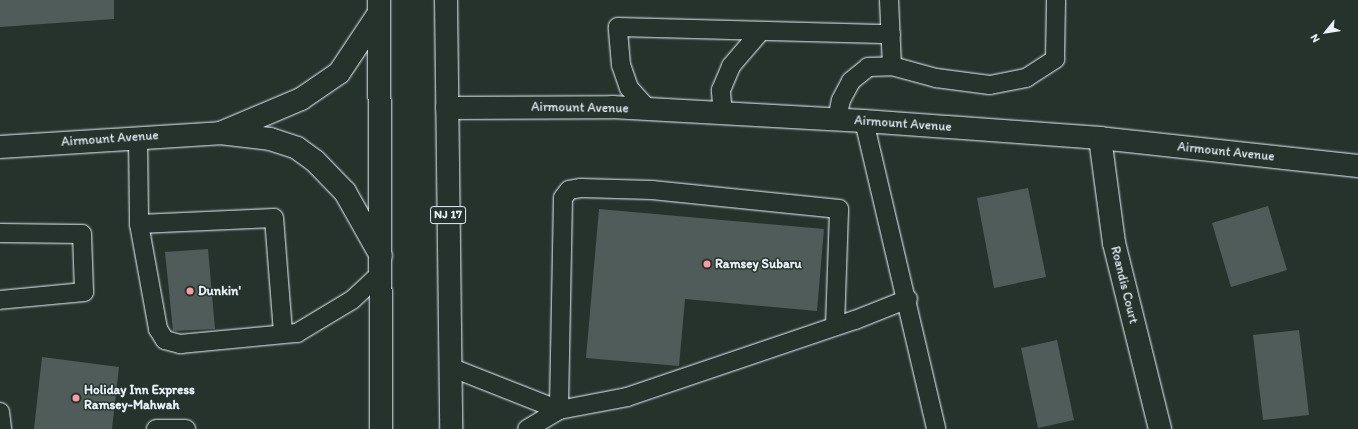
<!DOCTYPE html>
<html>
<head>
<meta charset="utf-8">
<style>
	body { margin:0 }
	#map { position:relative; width:1358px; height:429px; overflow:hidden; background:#26332d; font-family:Itim,sans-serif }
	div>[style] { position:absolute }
	.building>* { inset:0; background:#505c59 }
	.roads { filter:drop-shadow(0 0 1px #e8f1f8) drop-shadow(0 0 1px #e8f1f8) }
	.service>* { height:18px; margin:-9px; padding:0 9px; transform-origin:9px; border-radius:9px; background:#26332d }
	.minor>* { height:22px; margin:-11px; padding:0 11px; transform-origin:11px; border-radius:11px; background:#26332d }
	.tertiary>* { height:22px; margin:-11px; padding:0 11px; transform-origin:11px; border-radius:11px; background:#26332d }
	.trunk>* { height:22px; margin:-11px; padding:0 11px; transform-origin:11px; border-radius:11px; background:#26332d }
	.dots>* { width:11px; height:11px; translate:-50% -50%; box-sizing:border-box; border:2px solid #26332d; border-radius:50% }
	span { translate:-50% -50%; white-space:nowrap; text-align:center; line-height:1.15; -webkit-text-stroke:3px #26332d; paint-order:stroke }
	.shield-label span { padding:1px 3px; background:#26332d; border:1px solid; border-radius:3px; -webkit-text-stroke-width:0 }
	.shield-label { font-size:12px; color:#e8f1f8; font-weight:700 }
	.street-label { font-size:13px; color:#e8f1f8 }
	.poi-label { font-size:13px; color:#e8f1f8; font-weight:700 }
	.left { translate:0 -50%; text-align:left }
	.north { position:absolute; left:1306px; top:12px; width:40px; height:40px; -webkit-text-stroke:3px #26332d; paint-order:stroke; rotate:240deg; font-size:11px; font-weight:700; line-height:16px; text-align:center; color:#e8f1f8 }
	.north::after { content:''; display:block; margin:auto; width:14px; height:18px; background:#e8f1f8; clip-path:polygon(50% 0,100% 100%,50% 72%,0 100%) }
</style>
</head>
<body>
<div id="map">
	<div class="building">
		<div style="clip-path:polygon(0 0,114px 0,114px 19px,0 27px)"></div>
		<div style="clip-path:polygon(1028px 188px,1046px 277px,994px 288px,977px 198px)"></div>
		<div style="clip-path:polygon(1268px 206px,1287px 270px,1231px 287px,1212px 223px)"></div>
		<div style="clip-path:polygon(599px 209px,824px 229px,817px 311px,685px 299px,679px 366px,586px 358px)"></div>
		<div style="clip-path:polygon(208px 249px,215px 329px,173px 331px,165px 252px)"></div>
		<div style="clip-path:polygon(1299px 330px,1309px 415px,1263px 420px,1253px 335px)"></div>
		<div style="clip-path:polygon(1057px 340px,1074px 420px,1038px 428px,1021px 348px)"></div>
		<div style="clip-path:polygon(42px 357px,119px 367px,112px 429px,34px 429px)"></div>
	</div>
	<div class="roads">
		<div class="service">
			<div style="left:889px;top:0;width:66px;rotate:87.4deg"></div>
			<div style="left:648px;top:109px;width:28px;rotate:-132deg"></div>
			<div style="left:629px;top:88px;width:24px;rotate:-109deg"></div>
			<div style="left:621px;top:65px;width:38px;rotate:-95deg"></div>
			<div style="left:618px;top:27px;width:273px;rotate:1.5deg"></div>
			<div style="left:723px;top:115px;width:25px;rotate:-95deg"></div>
			<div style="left:721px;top:90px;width:26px;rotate:-67deg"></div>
			<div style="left:731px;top:66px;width:45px;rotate:-49.5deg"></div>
			<div style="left:837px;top:120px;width:20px;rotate:-79deg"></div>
			<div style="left:841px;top:100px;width:21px;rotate:-62deg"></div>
			<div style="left:851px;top:81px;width:22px;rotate:-39deg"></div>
			<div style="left:868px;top:67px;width:24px;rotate:-2deg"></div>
			<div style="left:892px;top:66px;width:46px;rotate:15.3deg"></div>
			<div style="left:936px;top:78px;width:54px;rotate:7.4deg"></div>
			<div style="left:990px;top:85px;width:37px;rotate:-11deg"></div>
			<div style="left:1026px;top:78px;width:35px;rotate:-33deg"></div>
			<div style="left:1055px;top:59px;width:59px;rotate:-89deg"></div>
			<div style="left:864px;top:121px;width:316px;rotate:76.8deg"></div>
			<div style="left:138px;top:137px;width:87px;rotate:89.3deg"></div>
			<div style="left:139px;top:224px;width:135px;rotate:-2.5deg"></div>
			<div style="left:274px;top:218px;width:115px;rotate:85.5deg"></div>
			<div style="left:139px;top:224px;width:107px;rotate:79.7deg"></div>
			<div style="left:158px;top:329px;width:13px;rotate:58deg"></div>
			<div style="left:165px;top:340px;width:16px;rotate:15deg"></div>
			<div style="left:180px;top:344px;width:118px;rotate:-5.4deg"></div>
			<div style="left:297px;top:333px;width:64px;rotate:-31deg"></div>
			<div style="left:352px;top:300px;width:40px;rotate:-43deg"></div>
			<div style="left:0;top:233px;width:82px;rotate:0.7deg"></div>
			<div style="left:82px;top:234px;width:58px;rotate:88deg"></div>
			<div style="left:84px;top:292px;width:84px;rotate:174.6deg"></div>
			<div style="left:835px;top:326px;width:117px;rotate:-88deg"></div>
			<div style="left:839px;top:209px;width:188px;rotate:-174.2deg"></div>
			<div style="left:652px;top:190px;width:71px;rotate:-178.4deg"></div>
			<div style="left:581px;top:188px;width:12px;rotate:171deg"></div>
			<div style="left:569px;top:190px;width:10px;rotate:127deg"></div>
			<div style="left:563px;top:198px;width:212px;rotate:91.1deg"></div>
			<div style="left:559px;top:410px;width:69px;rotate:-10.8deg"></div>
			<div style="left:627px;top:397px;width:241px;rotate:-18.7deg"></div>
			<div style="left:855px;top:320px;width:57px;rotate:-21.6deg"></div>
			<div style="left:450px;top:367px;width:117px;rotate:21.5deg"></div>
			<div style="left:559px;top:410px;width:37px;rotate:149deg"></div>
			<div style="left:0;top:412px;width:17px;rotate:83deg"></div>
			<div style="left:156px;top:429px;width:30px"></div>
		</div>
		<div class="minor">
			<div style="left:1100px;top:138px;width:106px;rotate:82.4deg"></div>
			<div style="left:1114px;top:243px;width:192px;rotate:76.1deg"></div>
		</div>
		<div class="tertiary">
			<div style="left:447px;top:108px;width:165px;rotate:-0.3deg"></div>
			<div style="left:612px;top:107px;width:252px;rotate:3.2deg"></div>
			<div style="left:864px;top:121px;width:237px;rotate:4.1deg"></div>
			<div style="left:1100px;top:138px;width:260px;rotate:6.2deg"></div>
			<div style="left:223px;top:132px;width:85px;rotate:-22.9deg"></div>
			<div style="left:301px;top:99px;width:46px;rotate:-34.4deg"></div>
			<div style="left:339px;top:73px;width:72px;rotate:-56.3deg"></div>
			<div style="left:0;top:147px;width:220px;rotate:-3.6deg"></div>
			<div style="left:220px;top:133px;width:50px;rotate:6.8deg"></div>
			<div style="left:270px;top:139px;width:28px;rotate:18deg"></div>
			<div style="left:297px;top:148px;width:22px;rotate:36deg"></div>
			<div style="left:315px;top:161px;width:43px;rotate:45.9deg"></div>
			<div style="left:345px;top:192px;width:73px;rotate:60.6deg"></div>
		</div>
		<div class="trunk">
			<div style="left:379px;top:0;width:429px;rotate:89.7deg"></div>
			<div style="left:446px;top:0;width:429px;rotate:89.3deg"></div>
		</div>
	</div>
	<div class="dots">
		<div style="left:707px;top:264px;background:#ff9aa2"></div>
		<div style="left:190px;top:291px;background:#ff9aa2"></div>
		<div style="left:76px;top:398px;background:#ff9aa2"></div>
	</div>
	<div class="shield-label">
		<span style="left:448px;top:215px">NJ 17</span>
	</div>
	<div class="street-label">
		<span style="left:580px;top:108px;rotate:1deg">Airmount Avenue</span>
		<span style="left:903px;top:124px;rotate:4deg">Airmount Avenue</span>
		<span style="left:110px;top:139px;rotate:-4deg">Airmount Avenue</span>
		<span style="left:1226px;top:152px;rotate:6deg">Airmount Avenue</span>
		<span style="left:1124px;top:285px;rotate:76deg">Roandis Court</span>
	</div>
	<div class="poi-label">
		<span class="left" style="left:715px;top:264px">Ramsey Subaru</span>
		<span class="left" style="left:198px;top:291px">Dunkin'</span>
		<span class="left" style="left:84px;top:398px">Holiday Inn Express<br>Ramsey-Mahwah</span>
	</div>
	<div class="north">N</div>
</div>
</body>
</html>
